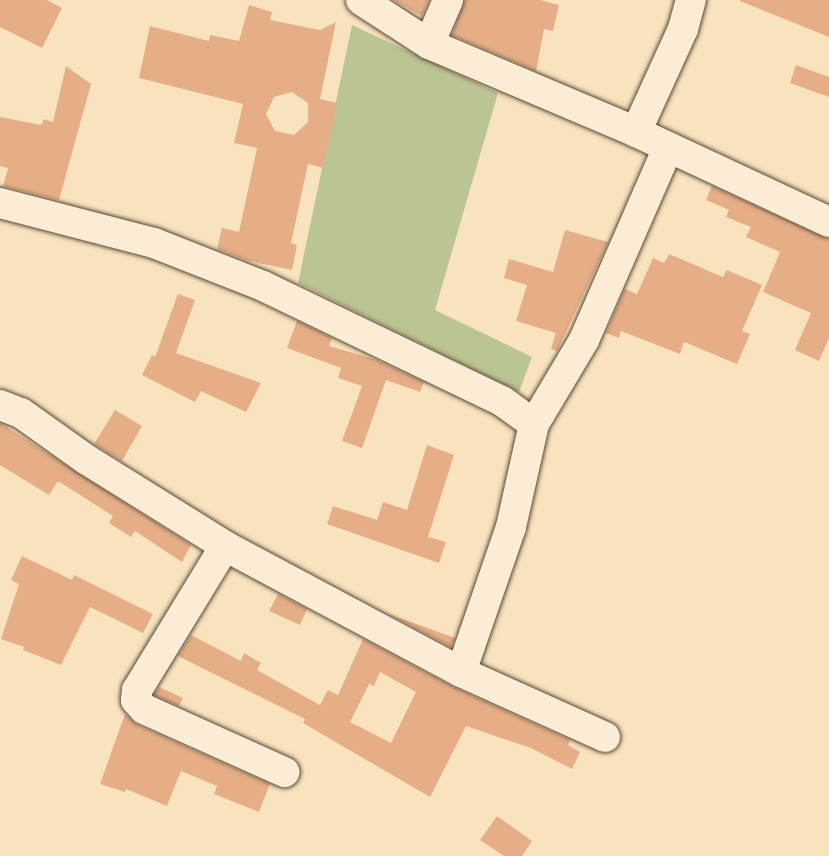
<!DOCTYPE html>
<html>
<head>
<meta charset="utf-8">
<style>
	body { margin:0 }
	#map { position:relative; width:829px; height:856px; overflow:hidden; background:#f9e3be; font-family:Alegreya,serif }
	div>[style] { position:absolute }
	.green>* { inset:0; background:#bbc493 }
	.building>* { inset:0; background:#e5ae86 }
	.roads { filter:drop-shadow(0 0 2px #594834) drop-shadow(0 0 2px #594834) }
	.minor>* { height:30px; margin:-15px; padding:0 15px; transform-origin:15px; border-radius:15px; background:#fbedd5 }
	span { translate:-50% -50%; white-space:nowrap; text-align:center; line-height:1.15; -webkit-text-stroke:5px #fbedd5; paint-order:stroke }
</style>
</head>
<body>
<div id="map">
	<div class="green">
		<div style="clip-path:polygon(352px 25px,498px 93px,435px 310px,532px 357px,519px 392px,298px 283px)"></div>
	</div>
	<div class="building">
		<div style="clip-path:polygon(0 0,47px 0,62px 8px,42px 48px,0 27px)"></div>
		<div style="clip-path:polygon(393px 0,429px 0,422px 16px)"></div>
		<div style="clip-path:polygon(465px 0,540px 0,559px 5px,553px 31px,544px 29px,536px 71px,452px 35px)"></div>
		<div style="clip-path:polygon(829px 0,829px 37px,740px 1px,740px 0)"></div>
		<div style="clip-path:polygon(evenodd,249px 5px,272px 12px,270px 20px,320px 30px,336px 22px,320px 99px,337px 103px,323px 168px,308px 164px,291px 243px,297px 245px,292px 270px,245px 260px,217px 249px,222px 228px,239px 232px,257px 148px,234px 143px,243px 104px,139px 78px,150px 26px,209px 41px,210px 35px,239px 41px,249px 5px,292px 92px,308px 103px,308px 122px,294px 135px,275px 131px,266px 114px,274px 97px,292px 92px)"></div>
		<div style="clip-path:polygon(796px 65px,829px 77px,829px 97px,790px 83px)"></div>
		<div style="clip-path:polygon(66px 66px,91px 84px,59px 200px,3px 186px,8px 168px,0 166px,0 117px,41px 125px,44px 119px,53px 122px)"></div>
		<div style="clip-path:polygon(712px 186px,829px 239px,829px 338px,819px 361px,795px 350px,811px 313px,763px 292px,780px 252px,746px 237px,751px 227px,726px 217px,729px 210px,706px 200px)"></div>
		<div style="clip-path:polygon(565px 230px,608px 242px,557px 351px,551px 349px,556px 333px,516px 321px,527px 285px,504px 278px,509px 259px,553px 272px)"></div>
		<div style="clip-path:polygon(669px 254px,723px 277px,727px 270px,762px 285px,742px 331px,750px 334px,737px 364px,684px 342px,680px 354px,621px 331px,619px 338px,606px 333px,625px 289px,637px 294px,653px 258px,664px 263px)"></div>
		<div style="clip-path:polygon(178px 294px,195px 300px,176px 353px,261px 383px,246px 412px,201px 391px,195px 402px,142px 375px,152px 355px,155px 357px)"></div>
		<div style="clip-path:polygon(297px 321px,332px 338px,329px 346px,374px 359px,424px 382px,420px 392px,386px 380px,362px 448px,342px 441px,362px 386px,338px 378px,341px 368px,287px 348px)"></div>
		<div style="clip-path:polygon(115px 410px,142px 426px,122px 461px,94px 444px)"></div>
		<div style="clip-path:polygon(0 423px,191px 545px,182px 562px,135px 531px,131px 537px,109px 523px,113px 516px,58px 481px,49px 495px,0 465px)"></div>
		<div style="clip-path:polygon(427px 445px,454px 455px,428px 537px,446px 542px,439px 563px,327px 524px,333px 506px,377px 520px,383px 502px,407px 510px)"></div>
		<div style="clip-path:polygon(22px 556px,72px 580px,74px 575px,153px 614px,143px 633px,90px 607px,61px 665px,23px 650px,24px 647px,1px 639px,19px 584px,11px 580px)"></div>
		<div style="clip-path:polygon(278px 594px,307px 609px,300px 625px,269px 611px)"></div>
		<div style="clip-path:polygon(389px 614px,455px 638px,451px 647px)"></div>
		<div style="clip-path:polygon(evenodd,191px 635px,241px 661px,244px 653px,261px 663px,257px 670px,320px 705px,328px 690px,338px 695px,363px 639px,453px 687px,570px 740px,568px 745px,580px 752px,572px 769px,531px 748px,466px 726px,430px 797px,303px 723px,305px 719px,178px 656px,191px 635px,380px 672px,416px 692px,391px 743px,350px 722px,369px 684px,374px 686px,380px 672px)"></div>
		<div style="clip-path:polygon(159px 687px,183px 698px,179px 706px,154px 695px)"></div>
		<div style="clip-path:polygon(125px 714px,137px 725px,270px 784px,259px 812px,214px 794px,217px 786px,181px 771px,167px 806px,126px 789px,125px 792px,100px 784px)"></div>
		<div style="clip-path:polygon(497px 816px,532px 841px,522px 856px,504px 856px,480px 840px)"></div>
	</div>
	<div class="roads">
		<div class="minor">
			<div style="left:361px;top:0;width:81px;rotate:32.9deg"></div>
			<div style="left:429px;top:44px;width:225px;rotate:23deg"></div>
			<div style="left:636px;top:132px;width:213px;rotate:25deg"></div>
			<div style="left:429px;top:44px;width:48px;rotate:-66.6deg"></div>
			<div style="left:636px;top:132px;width:113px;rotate:-65.5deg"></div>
			<div style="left:683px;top:29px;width:30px;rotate:-75deg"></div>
			<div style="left:0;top:203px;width:159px;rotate:14.6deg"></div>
			<div style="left:154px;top:243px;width:117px;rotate:21.5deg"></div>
			<div style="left:263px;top:286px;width:265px;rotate:25.7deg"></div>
			<div style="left:502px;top:401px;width:39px;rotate:36deg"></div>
			<div style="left:534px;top:424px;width:106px;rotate:102.6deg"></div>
			<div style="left:511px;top:527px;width:153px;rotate:109deg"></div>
			<div style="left:0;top:405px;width:22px;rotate:21deg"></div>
			<div style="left:21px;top:413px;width:81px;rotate:35.5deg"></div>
			<div style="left:87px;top:460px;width:163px;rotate:31.9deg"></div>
			<div style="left:225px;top:546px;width:268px;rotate:28.1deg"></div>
			<div style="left:461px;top:672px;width:158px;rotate:24.3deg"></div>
			<div style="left:534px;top:424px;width:98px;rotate:-59.2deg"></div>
			<div style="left:584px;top:340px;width:210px;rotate:-66.4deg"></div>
			<div style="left:225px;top:546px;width:169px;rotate:121.4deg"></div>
			<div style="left:137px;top:690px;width:10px;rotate:96deg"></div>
			<div style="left:136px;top:700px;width:12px;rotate:48deg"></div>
			<div style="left:144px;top:709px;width:154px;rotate:24.2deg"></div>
		</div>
	</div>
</div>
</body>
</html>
